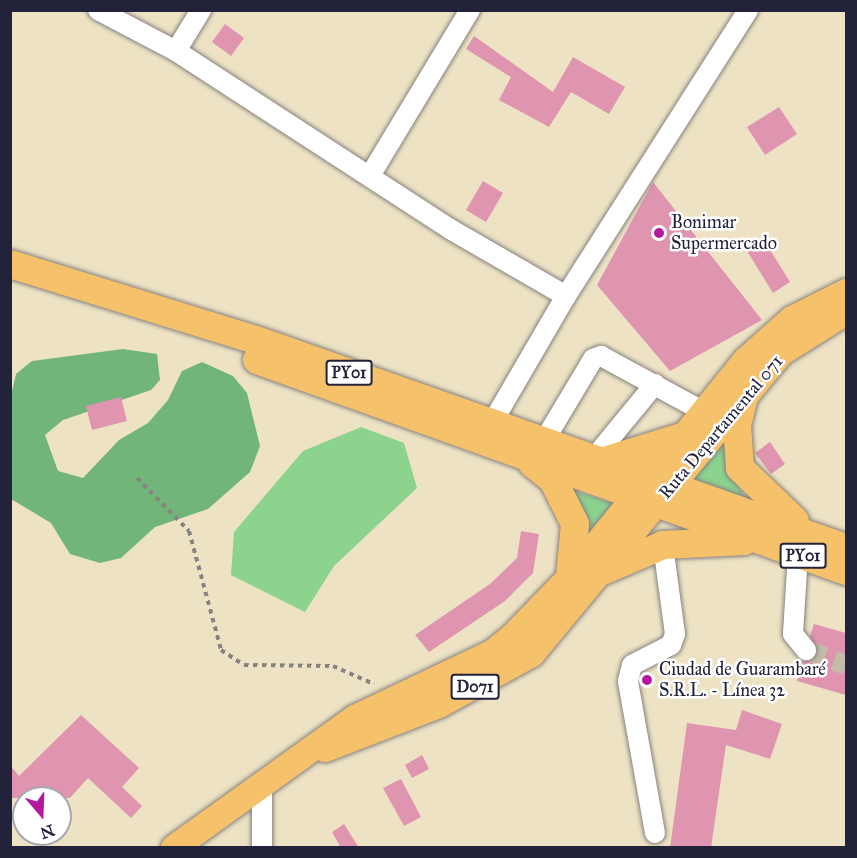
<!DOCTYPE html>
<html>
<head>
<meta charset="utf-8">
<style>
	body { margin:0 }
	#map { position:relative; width:857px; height:858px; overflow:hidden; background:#ede3c4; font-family:"IM FELL Great Primer",serif }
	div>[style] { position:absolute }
	.green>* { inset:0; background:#8cd38e }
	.forest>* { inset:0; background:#71b579 }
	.building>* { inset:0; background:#df94b0 }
	.minor-tunnel>* { height:20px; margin-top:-10px; transform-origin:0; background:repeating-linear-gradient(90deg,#c4bca9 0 20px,transparent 0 30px) }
	.path>* { height:4px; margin-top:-2px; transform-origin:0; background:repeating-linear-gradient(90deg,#888280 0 4.5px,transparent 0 9px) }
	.roads { filter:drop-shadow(0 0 2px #888280) drop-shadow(0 0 2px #888280) }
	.minor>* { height:20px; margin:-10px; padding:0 10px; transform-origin:10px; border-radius:10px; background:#fff }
	.major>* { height:26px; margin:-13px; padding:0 13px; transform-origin:13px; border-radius:13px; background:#f6c16b }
	.highway>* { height:28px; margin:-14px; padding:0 14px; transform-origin:14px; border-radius:14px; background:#f6c16b }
	.dots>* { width:16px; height:16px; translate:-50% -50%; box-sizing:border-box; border:3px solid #fff; border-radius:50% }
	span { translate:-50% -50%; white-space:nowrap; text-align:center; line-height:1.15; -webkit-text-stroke:5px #fff; paint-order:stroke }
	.shield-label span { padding:2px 4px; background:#fff; border:2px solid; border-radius:4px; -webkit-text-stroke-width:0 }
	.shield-label { font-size:16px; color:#22223b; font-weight:700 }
	.poi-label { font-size:18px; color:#22223b }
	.left { translate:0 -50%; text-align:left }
	.street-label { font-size:18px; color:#22223b }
	.frame { position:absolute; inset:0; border:12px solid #22223b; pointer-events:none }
	.north { position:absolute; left:12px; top:786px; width:60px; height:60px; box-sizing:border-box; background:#fff; border:2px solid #a7a7b1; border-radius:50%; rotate:161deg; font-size:16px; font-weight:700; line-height:24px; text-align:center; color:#22223b }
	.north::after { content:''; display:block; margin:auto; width:21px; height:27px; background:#b5179e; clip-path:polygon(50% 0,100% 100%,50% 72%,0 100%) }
</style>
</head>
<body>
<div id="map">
	<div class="green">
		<div style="clip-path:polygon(361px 427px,404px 443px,417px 488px,334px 566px,305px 612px,231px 575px,234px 532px,303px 451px)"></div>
		<div style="clip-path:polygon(727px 433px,728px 469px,746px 499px,691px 479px)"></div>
		<div style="clip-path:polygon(572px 490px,618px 505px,582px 550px)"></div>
	</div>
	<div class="forest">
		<div style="clip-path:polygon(123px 349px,157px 354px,160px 380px,151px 390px,63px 420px,45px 435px,58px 471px,83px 478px,119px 440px,148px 423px,168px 400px,182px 371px,202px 362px,233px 376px,247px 393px,260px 446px,250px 472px,208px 509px,155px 527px,121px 558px,100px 563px,70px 554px,51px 523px,11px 499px,11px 396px,16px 374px,32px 361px)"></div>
	</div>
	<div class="building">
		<div style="clip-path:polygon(225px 24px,244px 38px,231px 56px,212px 42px)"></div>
		<div style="clip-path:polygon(474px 36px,553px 92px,573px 57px,625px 87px,609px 114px,571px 92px,549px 127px,499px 100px,511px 77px,466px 49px)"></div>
		<div style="clip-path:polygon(779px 107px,797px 134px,765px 155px,747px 127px)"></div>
		<div style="clip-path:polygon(483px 181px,503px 193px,486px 222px,466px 210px)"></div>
		<div style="clip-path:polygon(653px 182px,762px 320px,670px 371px,597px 285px)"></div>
		<div style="clip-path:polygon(764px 240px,790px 282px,773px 293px,747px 251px)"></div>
		<div style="clip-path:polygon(121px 397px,127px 421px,92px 430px,86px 406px)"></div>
		<div style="clip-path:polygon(770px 442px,785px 464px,771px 474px,755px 453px)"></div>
		<div style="clip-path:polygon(521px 531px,539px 534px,533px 573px,505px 601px,429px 652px,415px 635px,490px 584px,517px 558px)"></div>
		<div style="clip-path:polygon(814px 624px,846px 633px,846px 695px,797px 681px,803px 661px,817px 654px,810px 636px)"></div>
		<div style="clip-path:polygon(742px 710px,782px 724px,770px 759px,726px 745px,711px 848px,670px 848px,687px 723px,736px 730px)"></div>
		<div style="clip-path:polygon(81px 715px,139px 768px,122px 787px,142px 806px,131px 818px,88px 778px,70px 798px,10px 798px,10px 765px,19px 776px)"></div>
		<div style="clip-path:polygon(422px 755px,429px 769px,412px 778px,405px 765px)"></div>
		<div style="clip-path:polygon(401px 779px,421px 817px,404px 826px,383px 788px)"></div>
		<div style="clip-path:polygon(344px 824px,359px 848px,341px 848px,332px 832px)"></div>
	</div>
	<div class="minor-tunnel">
		<div style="left:806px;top:650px;width:43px;rotate:20.6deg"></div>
	</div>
	<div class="path">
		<div style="left:137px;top:478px;width:74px;rotate:45.5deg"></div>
		<div style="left:189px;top:531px;width:123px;rotate:74.9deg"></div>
		<div style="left:221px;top:650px;width:27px;rotate:33deg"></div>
		<div style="left:244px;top:665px;width:89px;rotate:0.6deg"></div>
		<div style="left:333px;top:666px;width:45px;rotate:23.7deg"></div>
	</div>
	<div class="roads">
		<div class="minor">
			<div style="left:98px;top:10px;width:88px;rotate:27.7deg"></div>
			<div style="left:176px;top:51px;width:327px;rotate:33deg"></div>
			<div style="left:450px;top:229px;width:134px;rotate:30deg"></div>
			<div style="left:176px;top:51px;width:48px;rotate:-58.6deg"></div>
			<div style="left:371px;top:174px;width:192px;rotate:-58.9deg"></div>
			<div style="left:492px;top:423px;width:147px;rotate:-59.8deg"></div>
			<div style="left:566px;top:296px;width:339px;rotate:-57.5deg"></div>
			<div style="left:544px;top:441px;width:96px;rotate:-59.1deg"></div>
			<div style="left:593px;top:359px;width:9px;rotate:-21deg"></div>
			<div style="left:601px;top:356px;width:117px;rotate:28.5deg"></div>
			<div style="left:594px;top:458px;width:96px;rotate:-50.5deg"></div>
			<div style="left:798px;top:554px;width:80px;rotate:93.6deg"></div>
			<div style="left:793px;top:634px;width:21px;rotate:51deg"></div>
			<div style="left:655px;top:833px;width:154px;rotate:-100.1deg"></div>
			<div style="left:628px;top:681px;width:16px;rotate:-76deg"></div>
			<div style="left:632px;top:665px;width:44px;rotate:-27.1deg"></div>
			<div style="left:671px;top:645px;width:12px;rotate:-70deg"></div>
			<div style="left:675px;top:634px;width:90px;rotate:-97.7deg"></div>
			<div style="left:262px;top:848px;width:63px;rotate:-90deg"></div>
		</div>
		<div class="major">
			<div style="left:325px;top:749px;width:122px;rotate:-21.1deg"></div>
			<div style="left:439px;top:705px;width:106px;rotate:-28.7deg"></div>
			<div style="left:532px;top:654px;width:391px;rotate:-50.4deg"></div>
			<div style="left:781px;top:353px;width:77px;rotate:-32.2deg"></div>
			<div style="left:174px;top:848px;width:223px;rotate:-35.7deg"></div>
			<div style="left:355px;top:718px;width:152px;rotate:-25.4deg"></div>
			<div style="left:492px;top:653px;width:27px;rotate:-39deg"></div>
			<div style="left:513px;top:636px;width:82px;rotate:-46deg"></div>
			<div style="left:570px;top:577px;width:279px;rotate:-51deg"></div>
			<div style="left:746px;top:360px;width:62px;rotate:-41.7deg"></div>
			<div style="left:792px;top:319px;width:60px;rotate:-26.6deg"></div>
		</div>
		<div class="highway">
			<div style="left:10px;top:264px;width:257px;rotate:17.2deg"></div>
			<div style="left:256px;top:340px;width:626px;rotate:19.42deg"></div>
			<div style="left:257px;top:360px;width:626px;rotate:19.71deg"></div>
			<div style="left:745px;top:393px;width:33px;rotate:104deg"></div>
			<div style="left:737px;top:425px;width:43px;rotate:86deg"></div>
			<div style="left:740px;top:468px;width:76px;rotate:43.9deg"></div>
			<div style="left:604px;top:461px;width:85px;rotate:-17.2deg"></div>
			<div style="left:532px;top:463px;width:27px;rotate:39deg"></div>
			<div style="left:553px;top:480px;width:49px;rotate:63.4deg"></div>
			<div style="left:575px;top:524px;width:53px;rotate:95.4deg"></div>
			<div style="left:605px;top:570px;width:63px;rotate:-23.3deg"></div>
			<div style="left:663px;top:545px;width:81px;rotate:-2.8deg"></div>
		</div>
	</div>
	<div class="dots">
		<div style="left:659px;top:233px;background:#b5179e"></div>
		<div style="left:647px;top:680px;background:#b5179e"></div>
	</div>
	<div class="shield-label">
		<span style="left:349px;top:373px">PY01</span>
		<span style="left:803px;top:556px">PY01</span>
		<span style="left:475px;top:687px">D071</span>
	</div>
	<div class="poi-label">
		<span class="left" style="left:671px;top:233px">Bonimar<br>Supermercado</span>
		<span class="left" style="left:659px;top:680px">Ciudad de Guarambaré<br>S.R.L. - Línea 32</span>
	</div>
	<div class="street-label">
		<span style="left:721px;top:427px;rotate:-50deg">Ruta Departamental 071</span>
	</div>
	<div class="frame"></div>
	<div class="north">N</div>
</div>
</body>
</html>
